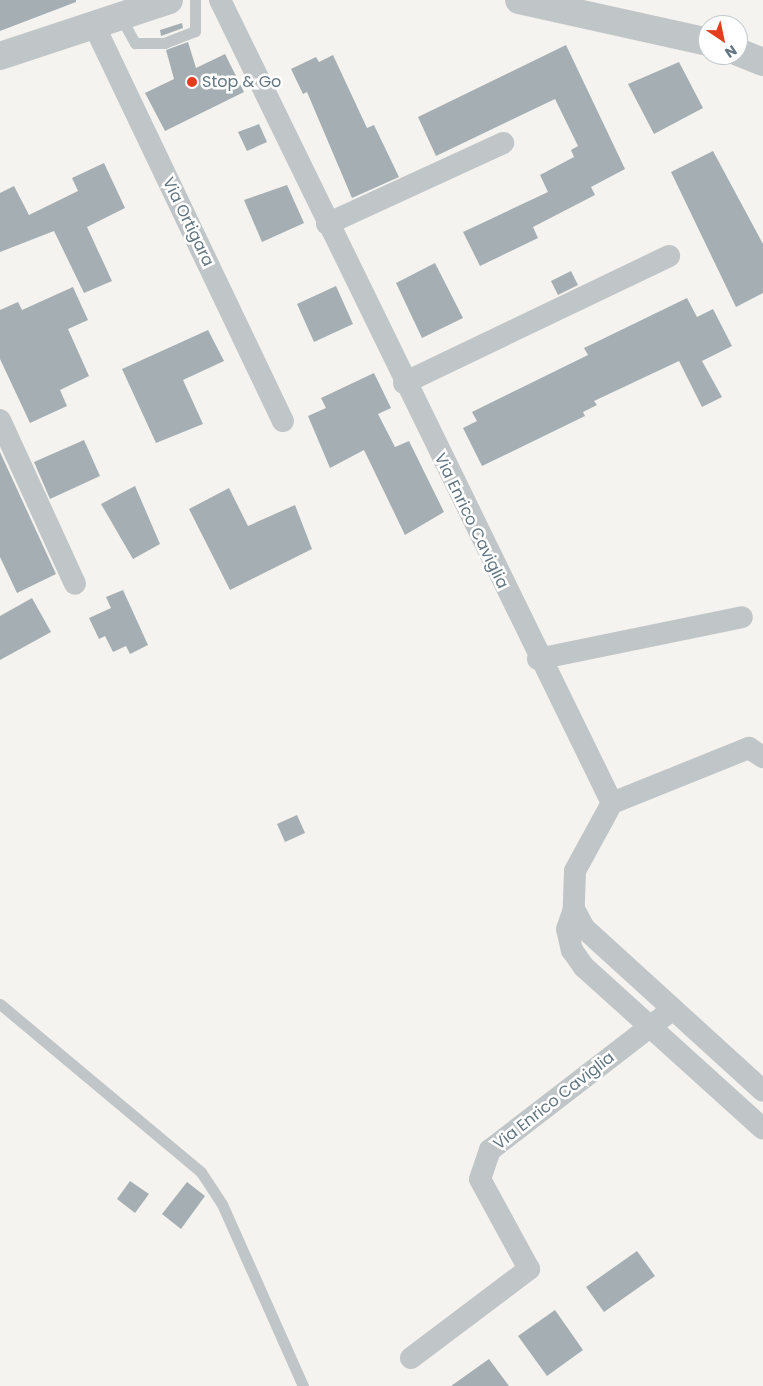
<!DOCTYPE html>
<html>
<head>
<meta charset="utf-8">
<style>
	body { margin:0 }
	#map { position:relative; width:763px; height:1386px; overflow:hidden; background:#f4f3ef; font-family:Poppins,sans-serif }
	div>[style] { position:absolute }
	.building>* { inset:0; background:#a5afb3 }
	.service>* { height:11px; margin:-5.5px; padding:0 5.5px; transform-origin:5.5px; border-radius:5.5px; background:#c0c5c7 }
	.minor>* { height:22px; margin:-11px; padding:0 11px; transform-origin:11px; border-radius:11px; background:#c0c5c7 }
	.tertiary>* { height:28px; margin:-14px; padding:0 14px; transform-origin:14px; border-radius:14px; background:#c0c5c7 }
	.dots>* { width:14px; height:14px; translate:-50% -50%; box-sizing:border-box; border:2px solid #fff; border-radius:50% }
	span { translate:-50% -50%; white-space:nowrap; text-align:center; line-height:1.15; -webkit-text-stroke:5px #fff; paint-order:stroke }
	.poi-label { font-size:16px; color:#627681 }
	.left { translate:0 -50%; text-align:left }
	.street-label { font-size:16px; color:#627681 }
	.north { position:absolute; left:698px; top:15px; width:50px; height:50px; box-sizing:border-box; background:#fff; border:1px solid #c0c8cd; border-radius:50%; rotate:146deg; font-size:14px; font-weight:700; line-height:20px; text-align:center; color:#627681 }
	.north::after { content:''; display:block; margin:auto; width:18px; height:22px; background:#e53c1e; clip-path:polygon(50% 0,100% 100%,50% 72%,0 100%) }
</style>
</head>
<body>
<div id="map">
	<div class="building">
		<div style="clip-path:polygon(0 0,76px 0,76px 2px,0 31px)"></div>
		<div style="clip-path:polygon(182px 23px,183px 28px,161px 36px,160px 30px)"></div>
		<div style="clip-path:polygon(188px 42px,196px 68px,225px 54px,244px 92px,165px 131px,145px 93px,174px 79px,166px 50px)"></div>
		<div style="clip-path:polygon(566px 45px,625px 169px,591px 187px,595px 195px,533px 227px,538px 238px,480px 266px,463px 232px,548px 192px,540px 175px,574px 157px,571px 150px,578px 146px,555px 99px,436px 156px,418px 117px)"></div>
		<div style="clip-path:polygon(333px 55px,367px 128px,374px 125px,399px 177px,352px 198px,307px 92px,303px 94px,291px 69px,316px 57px,319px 62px)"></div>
		<div style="clip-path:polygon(679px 62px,703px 108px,654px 134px,628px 84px)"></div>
		<div style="clip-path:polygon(259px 124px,267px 142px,247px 151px,238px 132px)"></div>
		<div style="clip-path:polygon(713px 151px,763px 244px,763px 293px,736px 307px,671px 172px)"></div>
		<div style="clip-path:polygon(104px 163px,125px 208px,87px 227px,112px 281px,84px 293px,54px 231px,0 252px,0 193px,14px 186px,29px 215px,78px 191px,72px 178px)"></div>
		<div style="clip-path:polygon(287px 185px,304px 223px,262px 242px,244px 200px)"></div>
		<div style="clip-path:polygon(435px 263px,463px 318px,422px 338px,396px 283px)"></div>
		<div style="clip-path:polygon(571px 271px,578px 285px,558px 295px,551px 281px)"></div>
		<div style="clip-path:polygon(336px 286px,353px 324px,314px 342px,297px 304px)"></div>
		<div style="clip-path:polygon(73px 287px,88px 320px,68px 329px,89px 376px,60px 390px,67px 406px,30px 423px,0 359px,0 310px,18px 302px,22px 310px)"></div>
		<div style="clip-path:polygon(687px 298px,697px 317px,713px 309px,732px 346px,702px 361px,722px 397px,702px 407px,679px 361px,594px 401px,597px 405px,583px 412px,585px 416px,482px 466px,463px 428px,477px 421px,472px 412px,588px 355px,584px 348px)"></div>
		<div style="clip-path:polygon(208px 330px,224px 361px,183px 380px,203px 424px,156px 443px,122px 369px)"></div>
		<div style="clip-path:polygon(374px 373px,391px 408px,378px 414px,395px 447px,409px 441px,444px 512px,405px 535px,364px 450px,330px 468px,308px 416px,326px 408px,321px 398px)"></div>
		<div style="clip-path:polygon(84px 440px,100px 476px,50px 499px,34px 462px)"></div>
		<div style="clip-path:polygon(0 452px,56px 574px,17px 593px,0 557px)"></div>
		<div style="clip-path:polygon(135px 486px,160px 544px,133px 559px,101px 504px)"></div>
		<div style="clip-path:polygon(229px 488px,248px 526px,295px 505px,312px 549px,230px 590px,189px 509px)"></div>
		<div style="clip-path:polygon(123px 590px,148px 645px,130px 654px,126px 646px,113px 652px,105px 636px,99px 639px,89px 618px,111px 608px,106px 597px)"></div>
		<div style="clip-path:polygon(32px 598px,51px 632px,0 660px,0 616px)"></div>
		<div style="clip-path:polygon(297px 815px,305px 833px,285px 842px,277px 824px)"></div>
		<div style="clip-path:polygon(130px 1181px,149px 1194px,135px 1213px,117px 1199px)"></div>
		<div style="clip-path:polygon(187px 1182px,205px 1196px,181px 1229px,162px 1214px)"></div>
		<div style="clip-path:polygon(637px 1251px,655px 1276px,604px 1312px,586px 1287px)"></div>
		<div style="clip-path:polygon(555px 1310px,583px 1350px,547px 1376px,518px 1336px)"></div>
		<div style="clip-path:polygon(489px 1359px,509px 1386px,451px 1386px)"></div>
	</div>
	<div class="service">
		<div style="left:120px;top:16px;width:31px;rotate:61deg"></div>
		<div style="left:135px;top:43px;width:29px"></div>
		<div style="left:164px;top:43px;width:33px;rotate:-21deg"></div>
		<div style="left:195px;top:31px;width:31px;rotate:-90deg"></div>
		<div style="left:0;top:1004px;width:262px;rotate:39.9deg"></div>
		<div style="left:201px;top:1172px;width:38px;rotate:57deg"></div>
		<div style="left:222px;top:1204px;width:199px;rotate:66deg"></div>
	</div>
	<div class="minor">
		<div style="left:220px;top:0;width:894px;rotate:63.98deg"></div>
		<div style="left:612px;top:803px;width:77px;rotate:118.6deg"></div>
		<div style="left:575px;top:871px;width:38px;rotate:92deg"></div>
		<div style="left:574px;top:909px;width:21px;rotate:62deg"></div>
		<div style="left:584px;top:928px;width:242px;rotate:42.3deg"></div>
		<div style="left:93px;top:23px;width:441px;rotate:64.5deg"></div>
		<div style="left:327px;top:224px;width:194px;rotate:-24.7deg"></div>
		<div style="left:404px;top:383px;width:294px;rotate:-25.6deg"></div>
		<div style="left:0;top:420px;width:180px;rotate:65.4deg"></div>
		<div style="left:538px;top:659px;width:208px;rotate:-11.6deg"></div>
		<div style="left:612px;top:803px;width:148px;rotate:-21.9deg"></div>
		<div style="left:749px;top:748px;width:17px;rotate:33deg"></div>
		<div style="left:574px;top:909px;width:21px;rotate:109deg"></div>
		<div style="left:567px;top:929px;width:22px;rotate:77deg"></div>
		<div style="left:572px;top:950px;width:21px;rotate:55deg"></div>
		<div style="left:584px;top:967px;width:241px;rotate:42.1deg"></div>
		<div style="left:411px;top:1358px;width:148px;rotate:-37deg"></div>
		<div style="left:529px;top:1269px;width:102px;rotate:-118.6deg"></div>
		<div style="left:480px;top:1179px;width:31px;rotate:-71deg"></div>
		<div style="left:490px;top:1150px;width:231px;rotate:-37.6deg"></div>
	</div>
	<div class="tertiary">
		<div style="left:519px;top:0;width:194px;rotate:12.5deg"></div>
		<div style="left:738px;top:52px;width:27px;rotate:22deg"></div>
		<div style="left:0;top:56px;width:178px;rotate:-18.3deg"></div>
	</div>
	<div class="dots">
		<div style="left:192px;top:82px;background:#e53c1e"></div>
	</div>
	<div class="poi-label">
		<span class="left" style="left:202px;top:82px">Stop &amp; Go</span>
	</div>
	<div class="street-label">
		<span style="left:188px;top:222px;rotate:64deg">Via Ortigara</span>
		<span style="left:471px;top:521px;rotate:64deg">Via Enrico Caviglia</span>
		<span style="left:554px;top:1101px;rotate:-38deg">Via Enrico Caviglia</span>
	</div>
	<div class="north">N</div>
</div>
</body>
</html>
